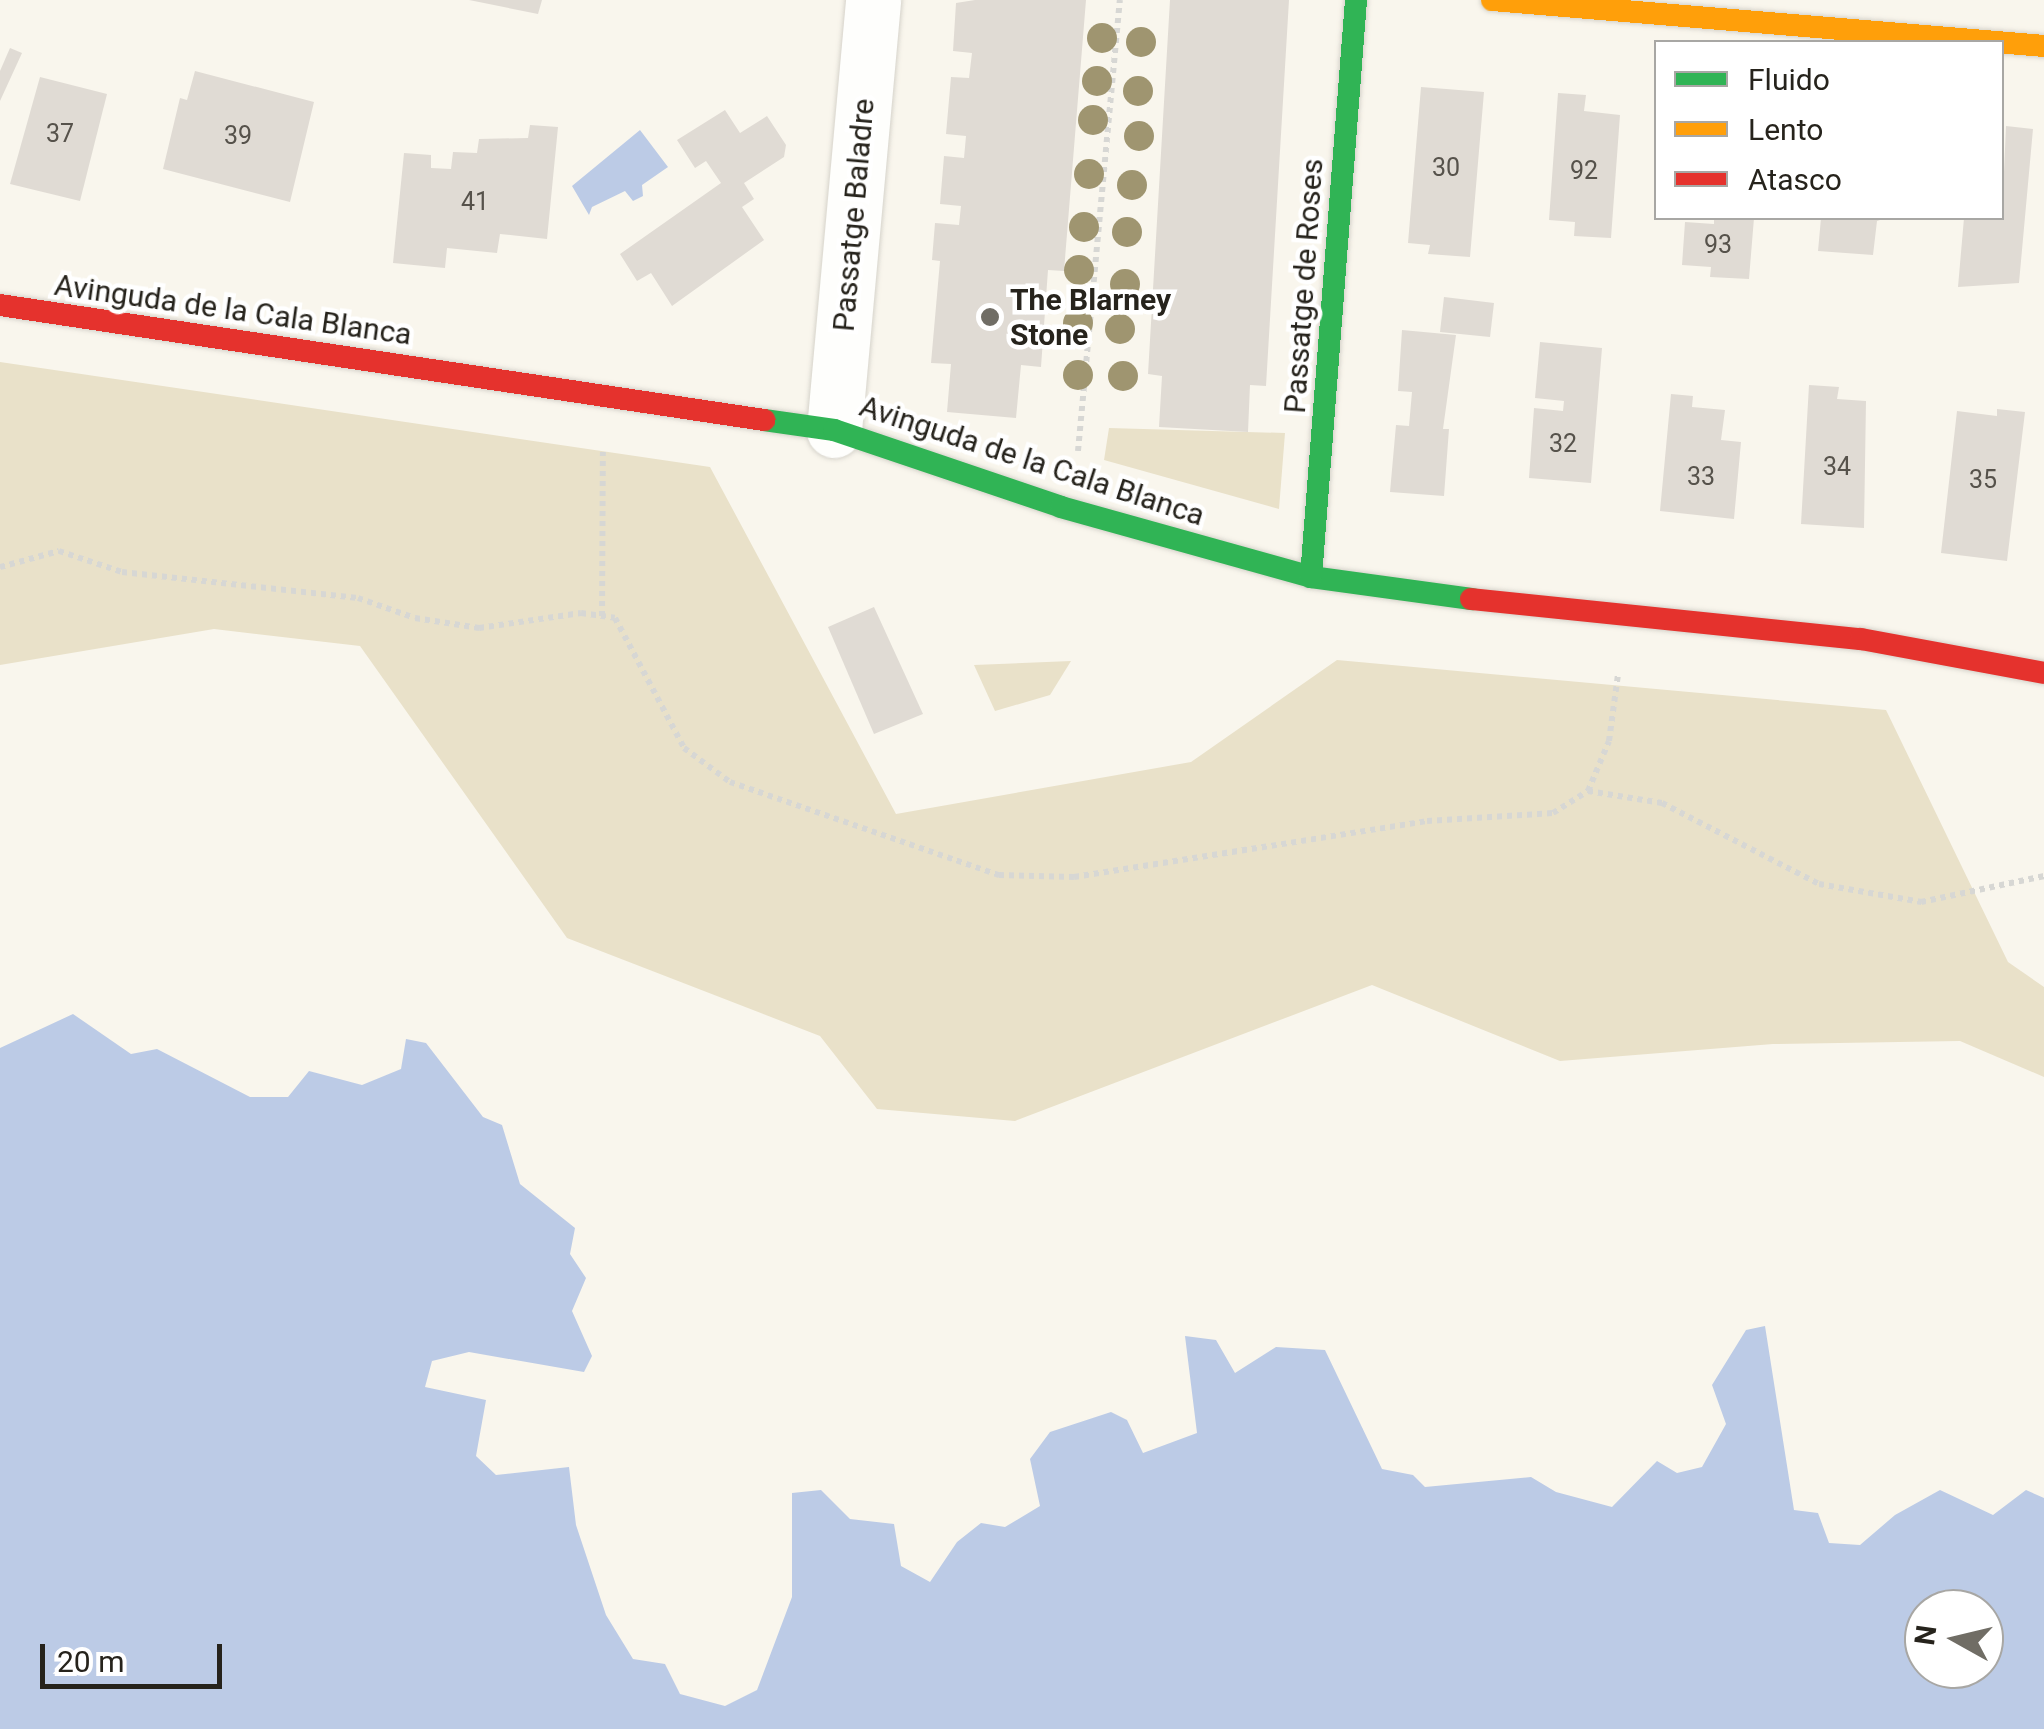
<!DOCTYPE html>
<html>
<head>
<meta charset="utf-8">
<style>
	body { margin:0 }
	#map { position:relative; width:2044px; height:1729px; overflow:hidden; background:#f9f6ed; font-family:Roboto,sans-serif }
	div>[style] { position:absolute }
	.green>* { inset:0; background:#e9e1c9 }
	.water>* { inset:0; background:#bccbe6 }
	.building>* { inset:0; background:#e0dbd4 }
	.path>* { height:6px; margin-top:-3px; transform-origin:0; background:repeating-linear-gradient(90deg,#d7d7d4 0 5px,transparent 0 10px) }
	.roads { filter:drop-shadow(0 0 2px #d6d3cb) drop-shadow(0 0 2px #d6d3cb) }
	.street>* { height:55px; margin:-27.5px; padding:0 27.5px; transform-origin:27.5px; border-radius:27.5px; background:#fefefc }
	.fast>* { height:22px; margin:-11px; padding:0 11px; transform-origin:11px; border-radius:11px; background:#30b455 }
	.slow>* { height:22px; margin:-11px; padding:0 11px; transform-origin:11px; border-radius:11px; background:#ff9f0a }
	.jam>* { height:22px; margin:-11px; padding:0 11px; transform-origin:11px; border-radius:11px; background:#e5322d }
	.trees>* { width:30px; height:30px; margin:-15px; border-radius:50%; background:#9f9570 }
	.dots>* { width:28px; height:28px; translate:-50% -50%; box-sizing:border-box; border:5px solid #fff; border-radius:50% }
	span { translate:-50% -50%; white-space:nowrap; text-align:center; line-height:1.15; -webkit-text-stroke:9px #fff; paint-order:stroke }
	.number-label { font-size:25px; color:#56524b }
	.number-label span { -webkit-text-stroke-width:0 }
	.street-label { font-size:30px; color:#26231c }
	.poi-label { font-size:30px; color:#26231c; font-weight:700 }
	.left { translate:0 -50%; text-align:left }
	.legend { position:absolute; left:1654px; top:40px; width:350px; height:180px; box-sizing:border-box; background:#fff; border:2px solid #a8a7a4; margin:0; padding:12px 18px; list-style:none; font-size:30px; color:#26231c }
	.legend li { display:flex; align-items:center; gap:20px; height:50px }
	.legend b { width:50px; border:2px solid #a8a7a4 }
	.north { position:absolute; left:1904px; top:1589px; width:100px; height:100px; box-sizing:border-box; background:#fff; border:2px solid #a8a7a4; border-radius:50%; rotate:278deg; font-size:28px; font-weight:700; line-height:40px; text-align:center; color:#26231c }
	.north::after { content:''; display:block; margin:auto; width:35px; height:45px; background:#706d65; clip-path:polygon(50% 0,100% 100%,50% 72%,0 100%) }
	.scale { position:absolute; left:40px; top:1644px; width:182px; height:45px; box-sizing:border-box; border:5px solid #26231c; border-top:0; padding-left:12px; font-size:30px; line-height:35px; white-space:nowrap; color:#26231c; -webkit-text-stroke:8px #fff; paint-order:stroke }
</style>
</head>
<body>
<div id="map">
	<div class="green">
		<div style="clip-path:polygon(0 362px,710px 467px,896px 814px,1191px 762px,1337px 660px,1886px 710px,2008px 962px,2044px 987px,2044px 1077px,1960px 1041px,1773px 1044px,1560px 1061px,1372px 985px,1015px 1121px,877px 1109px,820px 1036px,567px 938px,360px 646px,214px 629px,0 665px)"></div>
		<div style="clip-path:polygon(1109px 428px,1285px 433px,1279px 509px,1104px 460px)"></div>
		<div style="clip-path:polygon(1071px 661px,1050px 695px,995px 711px,974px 665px)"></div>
	</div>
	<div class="water">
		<div style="clip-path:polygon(640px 130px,668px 167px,642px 185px,643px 196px,633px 201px,625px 191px,592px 207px,589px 215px,572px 186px)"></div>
		<div style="clip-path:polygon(evenodd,73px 1014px,131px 1054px,157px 1049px,250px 1097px,288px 1097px,309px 1071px,362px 1085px,401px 1069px,406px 1039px,426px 1043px,483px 1117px,502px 1125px,520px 1184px,575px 1228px,570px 1254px,586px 1278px,572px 1311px,592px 1356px,584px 1372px,469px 1352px,432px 1361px,425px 1387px,486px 1400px,476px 1456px,496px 1475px,569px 1467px,576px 1525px,606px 1615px,633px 1659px,665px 1664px,680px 1694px,725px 1706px,757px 1690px,792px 1597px,792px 1493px,821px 1490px,850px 1519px,894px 1524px,901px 1566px,930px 1582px,957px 1542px,981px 1523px,1005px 1527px,1040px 1506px,1030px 1459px,1050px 1432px,1111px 1412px,1127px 1420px,1143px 1453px,1197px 1433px,1185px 1336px,1216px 1340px,1235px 1373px,1276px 1347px,1325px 1350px,1382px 1469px,1413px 1475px,1425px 1487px,1531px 1477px,1556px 1492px,1612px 1507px,1657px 1461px,1677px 1473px,1702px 1467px,1726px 1424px,1712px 1385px,1746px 1330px,1765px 1326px,1794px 1510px,1818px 1513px,1829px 1543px,1860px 1545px,1895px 1515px,1940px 1490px,1993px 1515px,2026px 1490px,2044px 1498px,2044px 1729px,0 1729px,0 1048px,73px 1014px,1924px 1609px,1984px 1609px,1984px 1669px,1924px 1669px,1924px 1609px)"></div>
	</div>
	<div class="building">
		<div style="clip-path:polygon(469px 0,542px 0,538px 14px)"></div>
		<div style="clip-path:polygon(975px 0,1086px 0,1064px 271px,1048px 270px,1041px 367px,1021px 365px,1016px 418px,947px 412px,951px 364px,931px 363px,940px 261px,932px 260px,935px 223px,959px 225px,961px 206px,940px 204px,944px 156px,964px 158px,966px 136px,946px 134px,951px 77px,969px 78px,972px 53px,953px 51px,956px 3px)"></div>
		<div style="clip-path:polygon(1170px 0,1289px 0,1266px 386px,1250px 385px,1248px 432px,1159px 427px,1162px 376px,1148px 374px)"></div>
		<div style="clip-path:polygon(10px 48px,22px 53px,0 101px,0 71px)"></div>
		<div style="clip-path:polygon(195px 71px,314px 102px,290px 202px,163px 169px,180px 98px,187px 100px)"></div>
		<div style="clip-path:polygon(40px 77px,107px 94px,80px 201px,10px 184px)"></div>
		<div style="clip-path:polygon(1421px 87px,1484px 92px,1470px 257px,1428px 254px,1430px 245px,1408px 243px)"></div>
		<div style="clip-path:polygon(1558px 93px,1586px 95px,1584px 111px,1620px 115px,1611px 238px,1574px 236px,1575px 222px,1549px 220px)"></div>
		<div style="clip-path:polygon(725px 110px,740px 133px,767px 116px,786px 145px,784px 157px,744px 183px,754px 199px,742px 207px,764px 240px,672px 306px,651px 273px,637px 281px,620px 254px,721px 183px,706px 161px,695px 168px,677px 140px)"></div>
		<div style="clip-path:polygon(530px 125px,558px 127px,547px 239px,500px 234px,497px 253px,447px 248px,445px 268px,393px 263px,404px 153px,431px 155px,431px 168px,451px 169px,453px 152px,477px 153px,479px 139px,528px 138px)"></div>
		<div style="clip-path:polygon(2006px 126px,2033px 129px,2019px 283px,1958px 287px,1964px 218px,2002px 218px)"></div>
		<div style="clip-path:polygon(1714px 218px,1754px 218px,1749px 279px,1710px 277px,1711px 267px,1682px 265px,1685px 222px,1714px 224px)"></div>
		<div style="clip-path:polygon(1821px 218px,1886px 218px,1877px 221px,1873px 255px,1818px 251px)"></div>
		<div style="clip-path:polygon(1444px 297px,1494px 303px,1490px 337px,1440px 332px)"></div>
		<div style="clip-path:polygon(1402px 330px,1456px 335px,1443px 429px,1449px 429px,1444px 496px,1390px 492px,1396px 425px,1409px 426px,1412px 392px,1398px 391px)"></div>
		<div style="clip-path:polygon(1540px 342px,1602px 348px,1591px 483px,1529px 478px,1534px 408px,1563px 411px,1564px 401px,1535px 398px)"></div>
		<div style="clip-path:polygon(1809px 385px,1839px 387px,1837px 399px,1866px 401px,1864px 528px,1801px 524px)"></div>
		<div style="clip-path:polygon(1671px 394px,1693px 396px,1692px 407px,1725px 410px,1721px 440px,1741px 442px,1734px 519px,1660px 511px)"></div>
		<div style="clip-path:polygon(1997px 409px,2025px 412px,2007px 561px,1941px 553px,1957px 411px,1997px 416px)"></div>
		<div style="clip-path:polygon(874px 607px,923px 714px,874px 734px,828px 627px)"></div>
	</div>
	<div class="path">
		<div style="left:1078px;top:451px;width:453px;rotate:-84.7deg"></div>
		<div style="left:0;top:567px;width:61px;rotate:-15.2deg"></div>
		<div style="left:59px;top:551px;width:66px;rotate:18.4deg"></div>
		<div style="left:122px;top:572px;width:237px;rotate:6.3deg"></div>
		<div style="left:358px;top:598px;width:60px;rotate:19.3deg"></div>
		<div style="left:415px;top:618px;width:65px;rotate:8.9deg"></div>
		<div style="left:479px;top:628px;width:103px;rotate:-8.4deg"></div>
		<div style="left:581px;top:613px;width:34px;rotate:8deg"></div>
		<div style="left:615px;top:618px;width:147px;rotate:62deg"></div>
		<div style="left:684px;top:748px;width:57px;rotate:36.5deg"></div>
		<div style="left:730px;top:782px;width:285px;rotate:19.1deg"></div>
		<div style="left:999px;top:875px;width:75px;rotate:1.5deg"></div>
		<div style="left:1074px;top:877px;width:357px;rotate:-9deg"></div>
		<div style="left:1427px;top:821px;width:126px;rotate:-3.6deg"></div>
		<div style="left:1553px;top:813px;width:41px;rotate:-32.2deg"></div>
		<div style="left:1588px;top:791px;width:54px;rotate:-67.2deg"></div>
		<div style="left:1609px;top:741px;width:68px;rotate:-82.3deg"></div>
		<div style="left:602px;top:616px;width:164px;rotate:-89.7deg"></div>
		<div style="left:1588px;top:791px;width:75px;rotate:9.2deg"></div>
		<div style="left:1662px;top:803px;width:177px;rotate:27.3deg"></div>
		<div style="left:1819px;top:884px;width:104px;rotate:10deg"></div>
		<div style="left:1921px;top:902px;width:126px;rotate:-11.9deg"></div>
	</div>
	<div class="roads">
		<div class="street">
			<div style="left:834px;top:430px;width:432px;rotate:-84.8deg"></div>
		</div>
		<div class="fast">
			<div style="left:764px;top:420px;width:71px;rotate:8.1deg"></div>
			<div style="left:834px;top:430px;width:240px;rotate:18.7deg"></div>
			<div style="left:1061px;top:507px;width:260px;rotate:15.6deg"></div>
			<div style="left:1311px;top:577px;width:162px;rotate:7.8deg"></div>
			<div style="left:1311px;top:577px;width:579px;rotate:-85.54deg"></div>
		</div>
		<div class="slow">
			<div style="left:1492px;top:0;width:554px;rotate:4.76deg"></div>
		</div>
		<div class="jam">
			<div style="left:0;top:305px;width:773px;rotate:8.56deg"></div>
			<div style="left:1471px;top:599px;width:392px;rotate:5.9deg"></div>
			<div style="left:1861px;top:639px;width:186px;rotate:10.5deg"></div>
		</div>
	</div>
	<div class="trees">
		<div style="left:1102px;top:38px"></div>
		<div style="left:1141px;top:42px"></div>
		<div style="left:1097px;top:81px"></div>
		<div style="left:1138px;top:91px"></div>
		<div style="left:1093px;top:120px"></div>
		<div style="left:1139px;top:136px"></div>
		<div style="left:1089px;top:174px"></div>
		<div style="left:1132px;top:185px"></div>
		<div style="left:1084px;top:227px"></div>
		<div style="left:1127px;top:232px"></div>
		<div style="left:1079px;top:270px"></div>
		<div style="left:1125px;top:284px"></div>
		<div style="left:1078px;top:323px"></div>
		<div style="left:1120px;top:329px"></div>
		<div style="left:1078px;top:375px"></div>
		<div style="left:1123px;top:376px"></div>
	</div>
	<div class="dots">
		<div style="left:990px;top:317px;background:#706d65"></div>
	</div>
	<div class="number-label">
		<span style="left:60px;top:134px">37</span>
		<span style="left:238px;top:136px">39</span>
		<span style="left:1446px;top:168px">30</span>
		<span style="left:1584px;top:171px">92</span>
		<span style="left:475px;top:202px">41</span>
		<span style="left:1718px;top:245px">93</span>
		<span style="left:1563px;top:444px">32</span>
		<span style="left:1837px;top:467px">34</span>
		<span style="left:1701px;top:477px">33</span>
		<span style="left:1983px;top:480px">35</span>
	</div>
	<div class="street-label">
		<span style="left:854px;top:215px;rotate:-85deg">Passatge Baladre</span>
		<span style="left:1304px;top:286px;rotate:-86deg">Passatge de Roses</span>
		<span style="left:233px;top:310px;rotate:8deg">Avinguda de la Cala Blanca</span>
		<span style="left:1032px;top:461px;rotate:18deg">Avinguda de la Cala Blanca</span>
	</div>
	<div class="poi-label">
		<span class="left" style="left:1010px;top:317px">The Blarney<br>Stone</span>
	</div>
	<ul class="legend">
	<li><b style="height:12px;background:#30b455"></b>Fluido</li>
	<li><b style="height:12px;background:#ff9f0a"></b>Lento</li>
	<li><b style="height:12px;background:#e5322d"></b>Atasco</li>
	</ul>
	<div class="north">N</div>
	<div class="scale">20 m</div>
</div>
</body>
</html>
